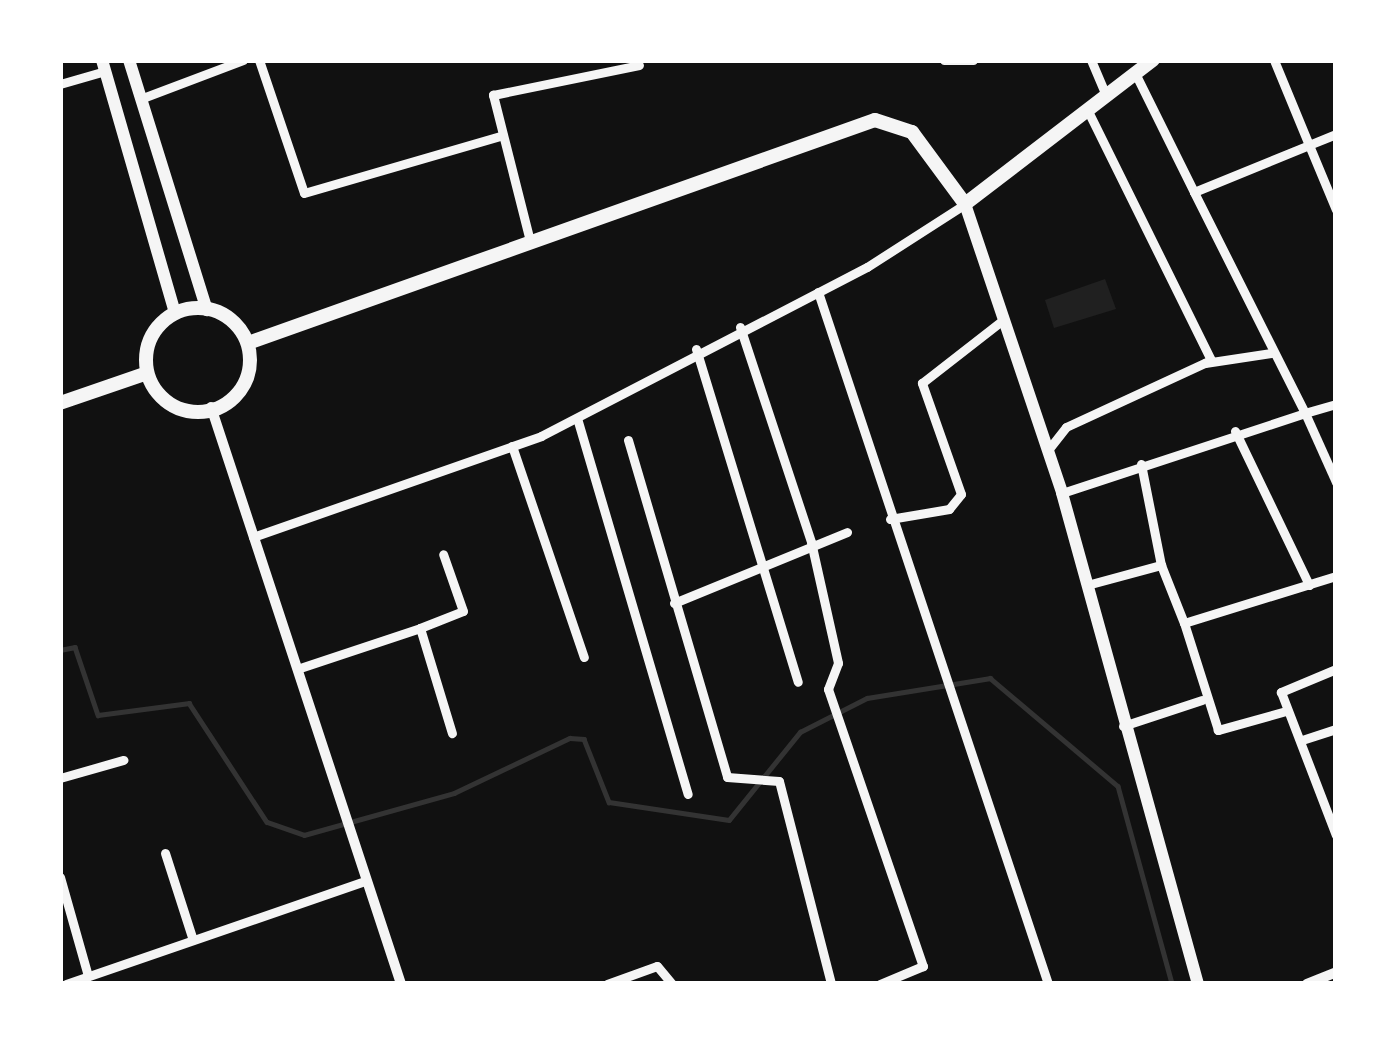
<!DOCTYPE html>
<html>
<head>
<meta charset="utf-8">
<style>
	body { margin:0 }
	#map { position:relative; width:1396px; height:1044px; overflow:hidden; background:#111; font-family:"Noto Sans",sans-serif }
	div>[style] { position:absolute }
	.green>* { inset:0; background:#202020 }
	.stream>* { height:4.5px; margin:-2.25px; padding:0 2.25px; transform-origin:2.25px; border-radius:2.25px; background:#333 }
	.minor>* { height:9px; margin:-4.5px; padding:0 4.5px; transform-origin:4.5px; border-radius:4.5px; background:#f5f5f5 }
	.tertiary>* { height:10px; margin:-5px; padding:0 5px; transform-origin:5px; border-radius:5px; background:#f5f5f5 }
	.secondary>* { height:12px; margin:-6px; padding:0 6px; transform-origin:6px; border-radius:6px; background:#f5f5f5 }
	.primary>* { height:14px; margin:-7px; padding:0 7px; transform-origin:7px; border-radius:7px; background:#f5f5f5 }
	.primary>.ring { margin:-7px; padding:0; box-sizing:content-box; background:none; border:14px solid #f5f5f5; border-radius:50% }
	span { translate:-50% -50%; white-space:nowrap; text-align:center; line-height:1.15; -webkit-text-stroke:10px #fff; paint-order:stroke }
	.frame { position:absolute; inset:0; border:63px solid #fff; pointer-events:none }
</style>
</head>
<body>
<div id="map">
	<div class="green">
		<div style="clip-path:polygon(1105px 279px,1116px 309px,1054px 328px,1045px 300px)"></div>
	</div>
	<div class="stream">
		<div style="left:60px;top:650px;width:15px;rotate:-11deg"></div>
		<div style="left:75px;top:647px;width:72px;rotate:71.3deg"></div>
		<div style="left:98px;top:715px;width:92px;rotate:-7.5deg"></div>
		<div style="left:189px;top:703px;width:142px;rotate:56.8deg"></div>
		<div style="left:267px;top:822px;width:39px;rotate:19deg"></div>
		<div style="left:304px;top:835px;width:156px;rotate:-15.6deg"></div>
		<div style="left:454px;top:793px;width:128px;rotate:-25.4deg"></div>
		<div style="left:570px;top:738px;width:14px;rotate:4deg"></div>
		<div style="left:584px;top:739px;width:68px;rotate:68.4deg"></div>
		<div style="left:609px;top:802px;width:121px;rotate:8.5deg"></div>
		<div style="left:729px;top:820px;width:113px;rotate:-51.1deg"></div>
		<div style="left:800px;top:732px;width:75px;rotate:-26.9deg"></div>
		<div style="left:867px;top:698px;width:125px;rotate:-9.2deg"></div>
		<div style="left:990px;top:678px;width:167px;rotate:40.2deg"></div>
		<div style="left:1118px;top:786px;width:205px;rotate:74.7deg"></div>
	</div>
	<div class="minor">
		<div style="left:259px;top:60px;width:140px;rotate:71.3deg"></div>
		<div style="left:304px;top:193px;width:207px;rotate:-16.2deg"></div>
		<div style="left:944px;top:60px;width:29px"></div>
		<div style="left:1091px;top:60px;width:38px;rotate:67deg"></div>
		<div style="left:1135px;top:73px;width:133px;rotate:63.6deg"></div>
		<div style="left:1194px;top:192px;width:124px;rotate:-22.2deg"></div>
		<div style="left:1309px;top:145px;width:92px;rotate:-112.4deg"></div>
		<div style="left:60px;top:84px;width:47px;rotate:-16.1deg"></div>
		<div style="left:140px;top:99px;width:110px;rotate:-20.7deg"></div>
		<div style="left:1336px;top:134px;width:29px;rotate:158deg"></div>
		<div style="left:1309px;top:145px;width:70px;rotate:67.4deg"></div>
		<div style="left:530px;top:241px;width:151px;rotate:-104.2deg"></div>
		<div style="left:493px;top:95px;width:149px;rotate:-11.6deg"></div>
		<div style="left:818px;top:292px;width:729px;rotate:71.61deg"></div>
		<div style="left:740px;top:327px;width:226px;rotate:71.7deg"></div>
		<div style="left:811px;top:542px;width:124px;rotate:77.4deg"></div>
		<div style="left:838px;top:663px;width:28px;rotate:111deg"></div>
		<div style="left:828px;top:689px;width:293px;rotate:71.1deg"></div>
		<div style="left:923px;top:966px;width:47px;rotate:157.3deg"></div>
		<div style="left:696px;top:349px;width:348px;rotate:73deg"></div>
		<div style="left:1205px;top:363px;width:67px;rotate:-8.6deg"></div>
		<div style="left:1336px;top:404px;width:32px;rotate:164deg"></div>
		<div style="left:1305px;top:413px;width:76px;rotate:65.8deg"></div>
		<div style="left:577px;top:418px;width:392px;rotate:73.6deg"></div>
		<div style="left:1235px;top:431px;width:171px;rotate:64.3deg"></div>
		<div style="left:628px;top:440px;width:351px;rotate:73.6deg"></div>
		<div style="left:727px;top:777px;width:52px;rotate:4.4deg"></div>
		<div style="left:779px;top:781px;width:210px;rotate:75.6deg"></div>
		<div style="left:512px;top:446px;width:223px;rotate:71.2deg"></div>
		<div style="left:1048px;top:450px;width:29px;rotate:-52deg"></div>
		<div style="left:1066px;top:427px;width:160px;rotate:-24.8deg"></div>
		<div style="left:1211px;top:360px;width:280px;rotate:-116.3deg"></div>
		<div style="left:1141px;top:464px;width:103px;rotate:78.8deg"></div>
		<div style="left:1062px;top:493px;width:256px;rotate:-18.2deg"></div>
		<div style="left:1305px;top:413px;width:247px;rotate:-116.7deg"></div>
		<div style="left:890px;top:519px;width:60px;rotate:-9.6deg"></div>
		<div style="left:949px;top:509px;width:19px;rotate:-51deg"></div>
		<div style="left:961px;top:494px;width:118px;rotate:-109.4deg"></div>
		<div style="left:922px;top:383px;width:98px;rotate:-37.9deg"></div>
		<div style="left:253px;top:537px;width:305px;rotate:-19.3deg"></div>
		<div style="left:541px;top:436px;width:367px;rotate:-27.4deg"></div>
		<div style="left:867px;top:267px;width:117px;rotate:-32.7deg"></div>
		<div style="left:1087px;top:585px;width:77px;rotate:-15.1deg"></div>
		<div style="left:1161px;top:565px;width:62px;rotate:68.4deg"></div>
		<div style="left:674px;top:603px;width:187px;rotate:-22.3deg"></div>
		<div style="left:420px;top:628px;width:46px;rotate:-21.6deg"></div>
		<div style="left:463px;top:611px;width:60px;rotate:-109.3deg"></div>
		<div style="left:297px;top:669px;width:130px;rotate:-18.4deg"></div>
		<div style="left:420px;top:628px;width:110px;rotate:73.1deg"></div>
		<div style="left:1336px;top:669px;width:60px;rotate:157.3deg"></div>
		<div style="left:1281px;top:692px;width:153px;rotate:69deg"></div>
		<div style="left:1286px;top:711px;width:71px;rotate:164.4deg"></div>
		<div style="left:1218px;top:730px;width:112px;rotate:-107.6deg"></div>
		<div style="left:1184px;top:623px;width:159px;rotate:-17.2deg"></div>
		<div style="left:1123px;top:726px;width:83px;rotate:-18.2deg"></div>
		<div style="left:1302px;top:740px;width:36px;rotate:-18deg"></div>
		<div style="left:60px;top:778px;width:66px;rotate:-15.9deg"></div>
		<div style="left:165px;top:853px;width:91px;rotate:72.2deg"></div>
		<div style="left:60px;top:877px;width:103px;rotate:74.2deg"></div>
		<div style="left:66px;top:984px;width:313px;rotate:-19deg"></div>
		<div style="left:607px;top:984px;width:53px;rotate:-19.8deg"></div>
		<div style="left:657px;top:966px;width:23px;rotate:50deg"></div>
	</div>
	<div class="tertiary">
		<div style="left:211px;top:407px;width:607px;rotate:71.77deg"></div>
		<div style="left:1307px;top:984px;width:31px;rotate:-22deg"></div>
	</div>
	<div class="secondary">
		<div style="left:102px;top:60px;width:263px;rotate:73.9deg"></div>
		<div style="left:129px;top:60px;width:262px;rotate:72.7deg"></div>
		<div style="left:965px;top:204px;width:305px;rotate:71.4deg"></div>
		<div style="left:1062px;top:493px;width:509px;rotate:74.52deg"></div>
	</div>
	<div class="primary">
		<div class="ring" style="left:146px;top:308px;width:90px;height:90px"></div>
		<div style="left:248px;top:343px;width:665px;rotate:-19.58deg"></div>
		<div style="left:875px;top:120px;width:39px;rotate:18deg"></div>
		<div style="left:912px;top:132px;width:89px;rotate:53.6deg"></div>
		<div style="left:965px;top:204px;width:237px;rotate:-37.5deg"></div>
		<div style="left:60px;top:403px;width:92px;rotate:-19deg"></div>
	</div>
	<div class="frame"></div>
</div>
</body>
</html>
